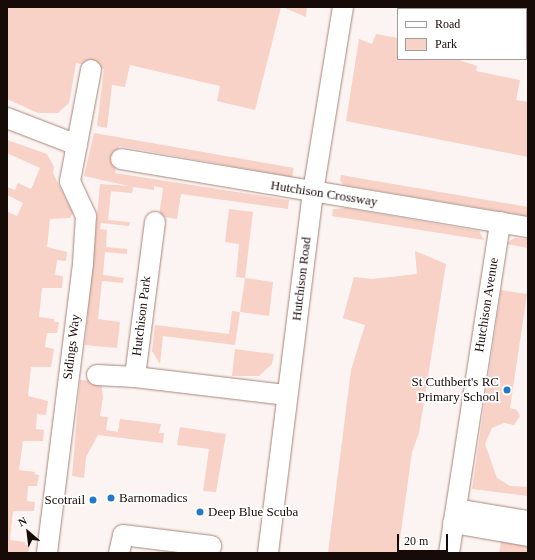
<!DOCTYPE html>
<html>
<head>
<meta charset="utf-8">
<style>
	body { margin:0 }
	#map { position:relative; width:535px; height:560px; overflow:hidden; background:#fcf4f2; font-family:Georgia,serif }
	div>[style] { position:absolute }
	.green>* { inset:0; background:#f8d1c7 }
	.roads { filter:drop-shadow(0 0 1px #a8857c) drop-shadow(0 0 1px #a8857c) }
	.street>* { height:20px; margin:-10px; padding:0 10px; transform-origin:10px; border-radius:10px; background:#fff }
	.dots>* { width:11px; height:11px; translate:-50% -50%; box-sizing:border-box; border:2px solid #fff; border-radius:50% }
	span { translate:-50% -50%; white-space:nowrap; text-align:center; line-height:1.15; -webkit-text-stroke:3.5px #fff; paint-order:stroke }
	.street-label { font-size:13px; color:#170b08 }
	.poi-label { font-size:13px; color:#170b08 }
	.right { translate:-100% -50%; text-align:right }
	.left { translate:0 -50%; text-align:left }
	.frame { position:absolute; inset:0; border:8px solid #170b08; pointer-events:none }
	.legend { position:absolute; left:397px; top:8px; width:130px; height:52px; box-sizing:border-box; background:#fff; border:1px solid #a29d9c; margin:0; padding:5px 7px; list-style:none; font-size:12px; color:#170b08 }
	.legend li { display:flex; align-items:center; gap:8px; height:20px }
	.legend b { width:20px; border:1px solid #a29d9c }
	.north { position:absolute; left:8px; top:512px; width:40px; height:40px; -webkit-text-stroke:3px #fff; paint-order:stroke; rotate:332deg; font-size:11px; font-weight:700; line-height:16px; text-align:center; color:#170b08 }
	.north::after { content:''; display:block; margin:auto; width:14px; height:18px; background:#170b08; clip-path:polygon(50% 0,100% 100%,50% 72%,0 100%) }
	.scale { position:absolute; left:397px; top:534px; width:51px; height:18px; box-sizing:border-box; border:2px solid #170b08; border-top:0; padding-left:5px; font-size:12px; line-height:14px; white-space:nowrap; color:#170b08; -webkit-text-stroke:3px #fff; paint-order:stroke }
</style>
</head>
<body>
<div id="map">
	<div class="green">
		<div style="clip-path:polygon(7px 7px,281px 7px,255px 110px,217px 101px,220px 86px,130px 65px,125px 87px,112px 85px,107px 128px,97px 126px,104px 69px,76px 63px,69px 103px,58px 113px,38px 113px,7px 99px)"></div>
		<div style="clip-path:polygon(283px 7px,307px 7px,306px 17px)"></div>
		<div style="clip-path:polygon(404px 7px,455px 7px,404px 9px)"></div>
		<div style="clip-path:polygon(376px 34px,398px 38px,398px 59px,456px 59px,477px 66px,476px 71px,520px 80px,516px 100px,528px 102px,528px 157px,346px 121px,359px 39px,372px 44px)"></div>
		<div style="clip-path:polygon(94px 133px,294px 168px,292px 177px,119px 146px,115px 173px,289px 200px,288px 209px,181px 194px,177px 219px,159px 216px,163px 188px,154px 186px,154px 190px,133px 187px,132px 193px,111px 191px,108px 220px,130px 222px,129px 226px,101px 223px,100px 229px,107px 230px,106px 247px,127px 249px,127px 254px,105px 252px,103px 275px,124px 278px,123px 283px,102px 281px,98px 319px,120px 322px,117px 348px,85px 345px,100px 184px,129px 186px,84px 176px)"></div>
		<div style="clip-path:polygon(7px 140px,47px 154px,54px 167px,53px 173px,73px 213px,70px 218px,50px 219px,47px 247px,67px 252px,66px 261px,57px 260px,55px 275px,63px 276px,62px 288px,42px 288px,39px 317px,54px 319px,54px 322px,59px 322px,57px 333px,47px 333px,45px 347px,54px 349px,51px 367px,31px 367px,28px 396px,48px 401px,46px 415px,37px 414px,36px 429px,44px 430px,43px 441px,23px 441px,19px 470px,35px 472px,34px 474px,39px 475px,37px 486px,28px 486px,27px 501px,35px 502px,34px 511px,13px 511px,10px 540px,25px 542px,25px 545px,30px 545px,28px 553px,7px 553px,7px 215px,8px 212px,17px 216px,23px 203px,7px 195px,7px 187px,15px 190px,18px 183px,31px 189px,40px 168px,7px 153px)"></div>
		<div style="clip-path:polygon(341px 175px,528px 207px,528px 216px,344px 185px,340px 181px)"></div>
		<div style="clip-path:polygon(346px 208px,479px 231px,484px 240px,332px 216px,333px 209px)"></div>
		<div style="clip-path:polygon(229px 209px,253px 212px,245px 278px,273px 282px,269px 316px,240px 312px,235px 345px,163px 336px,160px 364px,152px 351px,155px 325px,229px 334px,232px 311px,240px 312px,245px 278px,236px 277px,239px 244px,225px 242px)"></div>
		<div style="clip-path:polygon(514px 238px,528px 239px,528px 248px,506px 244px)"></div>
		<div style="clip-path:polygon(415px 251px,446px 264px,419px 433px,412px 452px,398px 553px,328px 553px,351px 370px,365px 325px,343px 318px,354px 277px,372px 279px,417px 274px)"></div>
		<div style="clip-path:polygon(501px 290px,527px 294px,510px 408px,517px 410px,520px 416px,514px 425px,504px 423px,492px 428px,485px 444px,497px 478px,510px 486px,528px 487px,528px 496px,472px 489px)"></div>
		<div style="clip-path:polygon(235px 349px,274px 354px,272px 364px,259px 376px,232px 376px)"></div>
		<div style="clip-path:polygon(80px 380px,101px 381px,103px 398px,100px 416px,108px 417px,106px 430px,118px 432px,120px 419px,161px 424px,159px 433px,164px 433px,163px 443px,98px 435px,86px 457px,84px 478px,72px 476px)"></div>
		<div style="clip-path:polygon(180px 427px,226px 434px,216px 492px,203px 491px,209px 449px,177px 445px)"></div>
		<div style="clip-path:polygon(502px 536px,528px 540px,528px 553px,499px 553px)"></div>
	</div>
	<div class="roads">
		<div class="street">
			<div style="left:7px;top:118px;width:75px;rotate:21.1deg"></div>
			<div style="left:121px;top:159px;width:413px;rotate:9.5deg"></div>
			<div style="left:155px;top:222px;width:156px;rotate:97.4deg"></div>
			<div style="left:135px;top:377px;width:153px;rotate:6.8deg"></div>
			<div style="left:97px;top:375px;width:38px;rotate:3deg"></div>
			<div style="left:456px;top:509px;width:73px;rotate:9.5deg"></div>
			<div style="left:453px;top:523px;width:76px;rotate:9.8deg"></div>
			<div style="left:47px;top:553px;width:292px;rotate:-82.9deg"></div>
			<div style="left:83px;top:263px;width:47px;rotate:-86.3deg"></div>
			<div style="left:86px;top:216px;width:38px;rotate:-115deg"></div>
			<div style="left:70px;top:181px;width:113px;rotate:-79.3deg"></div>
			<div style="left:119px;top:553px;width:18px;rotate:-77deg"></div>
			<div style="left:123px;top:535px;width:89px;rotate:7.1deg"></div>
			<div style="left:268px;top:553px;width:364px;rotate:-82.9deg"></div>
			<div style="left:313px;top:192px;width:187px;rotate:-80.8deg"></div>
			<div style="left:449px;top:553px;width:335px;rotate:-81.2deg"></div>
		</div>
	</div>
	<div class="dots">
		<div style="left:507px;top:390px;background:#2279c7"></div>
		<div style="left:111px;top:498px;background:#2279c7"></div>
		<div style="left:93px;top:500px;background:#2279c7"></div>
		<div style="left:200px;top:512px;background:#2279c7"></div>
	</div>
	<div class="street-label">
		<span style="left:324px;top:194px;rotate:9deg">Hutchison Crossway</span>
		<span style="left:302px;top:279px;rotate:-83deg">Hutchison Road</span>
		<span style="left:487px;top:305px;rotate:-81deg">Hutchison Avenue</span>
		<span style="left:142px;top:316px;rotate:-83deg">Hutchison Park</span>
		<span style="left:72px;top:347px;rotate:-83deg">Sidings Way</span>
	</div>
	<div class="poi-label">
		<span class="right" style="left:499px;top:390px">St Cuthbert's RC<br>Primary School</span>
		<span class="left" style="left:119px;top:498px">Barnomadics</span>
		<span class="right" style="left:85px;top:500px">Scotrail</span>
		<span class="left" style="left:208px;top:512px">Deep Blue Scuba</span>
	</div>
	<div class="frame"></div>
	<ul class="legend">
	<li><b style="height:5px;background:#fff"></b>Road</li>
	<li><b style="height:11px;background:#f8d1c7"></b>Park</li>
	</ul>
	<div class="north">N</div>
	<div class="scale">20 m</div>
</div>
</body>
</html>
